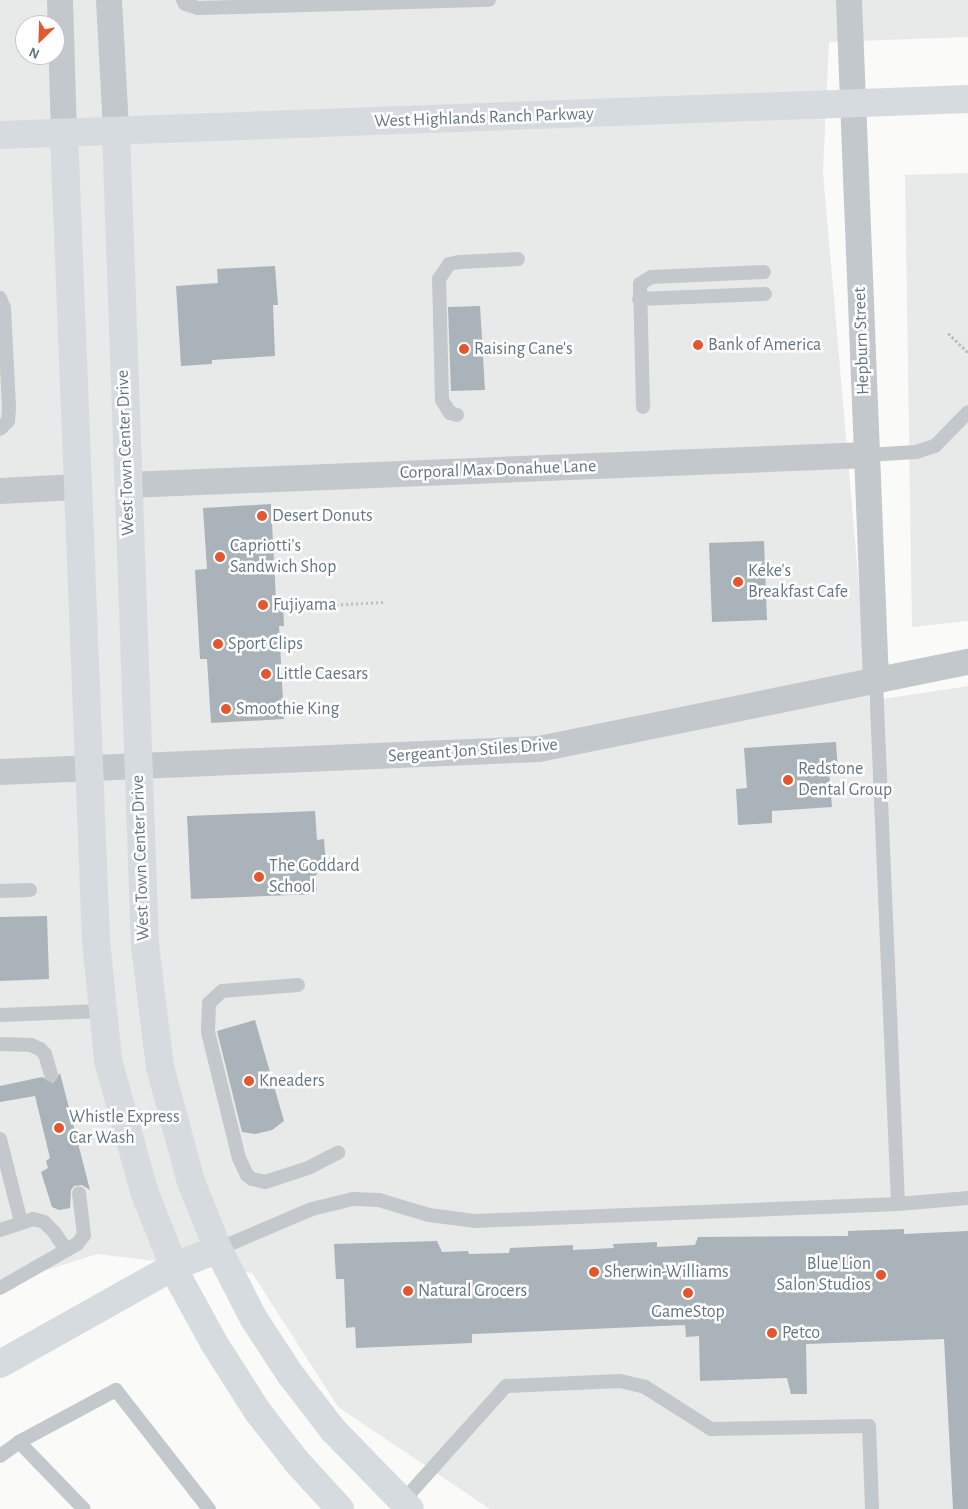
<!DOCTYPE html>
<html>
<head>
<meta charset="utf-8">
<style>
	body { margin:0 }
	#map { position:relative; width:968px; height:1509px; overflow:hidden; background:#fafaf8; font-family:"Alegreya Sans",sans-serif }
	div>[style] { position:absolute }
	.built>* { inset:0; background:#e8e9e9 }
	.building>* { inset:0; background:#aab3b9 }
	.path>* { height:3px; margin-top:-1.5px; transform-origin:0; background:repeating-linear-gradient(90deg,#bbbfc2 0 2.5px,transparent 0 5px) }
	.lane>* { height:14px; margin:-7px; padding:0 7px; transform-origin:7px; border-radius:7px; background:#c3c8cc }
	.street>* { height:26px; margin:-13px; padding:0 13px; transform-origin:13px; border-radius:13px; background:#c3c8cc }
	.secondary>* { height:28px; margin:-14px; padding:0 14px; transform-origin:14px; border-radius:14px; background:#d6dbdf }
	.primary>* { height:28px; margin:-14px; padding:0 14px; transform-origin:14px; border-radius:14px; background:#d6dbdf }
	.dots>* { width:14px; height:14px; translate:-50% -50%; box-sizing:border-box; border:2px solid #fff; border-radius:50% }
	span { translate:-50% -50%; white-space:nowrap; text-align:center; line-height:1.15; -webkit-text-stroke:5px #fff; paint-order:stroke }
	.street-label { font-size:18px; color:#657683 }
	.poi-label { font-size:18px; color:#657683 }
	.left { translate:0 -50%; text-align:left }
	.right { translate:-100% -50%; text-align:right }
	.north { position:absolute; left:15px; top:15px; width:50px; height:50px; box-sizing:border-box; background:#fff; border:1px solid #c1c8cd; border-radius:50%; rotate:204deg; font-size:14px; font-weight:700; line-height:20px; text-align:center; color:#657683 }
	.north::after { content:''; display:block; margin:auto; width:18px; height:22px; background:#e4572e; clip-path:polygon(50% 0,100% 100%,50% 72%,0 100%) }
</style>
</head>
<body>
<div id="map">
	<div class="built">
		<div style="clip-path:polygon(evenodd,0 0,968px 0,968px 37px,829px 42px,823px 172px,869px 701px,968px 686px,968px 1509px,490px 1509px,338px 1407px,252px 1273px,97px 1254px,0 1285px,0 0,25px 25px,55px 25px,55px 55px,25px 55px,25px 25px)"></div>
		<div style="clip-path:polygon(968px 173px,968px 621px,912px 627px,905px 175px)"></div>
	</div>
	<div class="building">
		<div style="clip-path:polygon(275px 266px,278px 305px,273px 305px,275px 356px,212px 360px,212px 364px,181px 366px,176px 286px,218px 283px,217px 269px)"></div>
		<div style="clip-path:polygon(480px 306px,485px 390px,451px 391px,448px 307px)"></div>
		<div style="clip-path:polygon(271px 504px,276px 600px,283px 601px,284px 626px,279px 626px,284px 719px,211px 723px,207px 659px,200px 659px,195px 570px,207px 569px,203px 508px)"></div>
		<div style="clip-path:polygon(764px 541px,767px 620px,712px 622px,709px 543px)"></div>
		<div style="clip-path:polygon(836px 742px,838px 770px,829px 771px,832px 807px,772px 811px,772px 823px,738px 825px,736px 789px,747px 788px,744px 748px)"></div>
		<div style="clip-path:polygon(315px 811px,317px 840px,324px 839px,326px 863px,316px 863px,317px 894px,191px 899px,187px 816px)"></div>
		<div style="clip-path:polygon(47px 916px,49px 979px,0 981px,0 917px)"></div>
		<div style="clip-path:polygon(255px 1020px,284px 1121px,272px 1130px,255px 1134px,242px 1132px,217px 1031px)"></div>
		<div style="clip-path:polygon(60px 1073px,90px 1190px,82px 1185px,74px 1186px,71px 1190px,70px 1208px,59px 1210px,52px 1207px,41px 1172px,48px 1168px,46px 1161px,50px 1158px,35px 1096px,0 1102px,0 1086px,42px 1077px,53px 1083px)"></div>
		<div style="clip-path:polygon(904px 1229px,904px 1234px,968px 1231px,968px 1509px,953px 1509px,944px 1339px,806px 1344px,807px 1394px,791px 1394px,787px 1378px,700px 1381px,699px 1336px,686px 1337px,685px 1325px,472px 1334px,472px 1343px,356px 1348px,355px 1327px,346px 1328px,344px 1279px,336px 1279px,334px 1244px,437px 1241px,442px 1252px,468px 1251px,469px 1254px,509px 1253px,510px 1248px,573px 1245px,573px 1250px,614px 1248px,613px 1244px,657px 1242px,657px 1247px,695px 1245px,698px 1237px,848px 1236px,848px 1231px)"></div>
	</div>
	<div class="path">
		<div style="left:948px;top:333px;width:28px;rotate:44deg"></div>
		<div style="left:306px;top:606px;width:78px;rotate:-2.9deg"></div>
	</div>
	<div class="lane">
		<div style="left:183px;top:0;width:4px;rotate:63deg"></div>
		<div style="left:185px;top:4px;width:14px;rotate:17deg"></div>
		<div style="left:198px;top:8px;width:291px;rotate:-1.6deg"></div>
		<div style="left:0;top:298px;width:11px;rotate:68deg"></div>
		<div style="left:4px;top:308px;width:100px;rotate:87.1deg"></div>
		<div style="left:9px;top:408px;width:13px;rotate:94deg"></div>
		<div style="left:8px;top:421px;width:11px;rotate:135deg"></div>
		<div style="left:639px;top:299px;width:126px;rotate:-2.3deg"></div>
		<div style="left:643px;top:407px;width:123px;rotate:-91.4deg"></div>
		<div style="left:640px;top:284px;width:13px;rotate:-32deg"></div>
		<div style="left:651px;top:277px;width:113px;rotate:-2.5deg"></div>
		<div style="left:457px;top:415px;width:7px;rotate:-164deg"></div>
		<div style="left:450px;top:413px;width:15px;rotate:-122deg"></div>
		<div style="left:442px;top:400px;width:121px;rotate:-91.4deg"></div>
		<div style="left:439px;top:279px;width:18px;rotate:-56deg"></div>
		<div style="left:449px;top:264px;width:10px;rotate:-11deg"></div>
		<div style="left:459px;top:262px;width:59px;rotate:-2.9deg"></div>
		<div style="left:867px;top:455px;width:49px;rotate:-3.5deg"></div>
		<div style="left:916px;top:452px;width:20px;rotate:-18deg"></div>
		<div style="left:935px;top:446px;width:47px;rotate:-45.9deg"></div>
		<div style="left:876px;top:681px;width:523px;rotate:87.59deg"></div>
		<div style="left:0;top:891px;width:30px;rotate:-2deg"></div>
		<div style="left:298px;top:985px;width:76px;rotate:175.5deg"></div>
		<div style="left:222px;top:991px;width:18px;rotate:137deg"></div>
		<div style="left:209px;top:1003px;width:29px;rotate:92deg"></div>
		<div style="left:208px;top:1032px;width:130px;rotate:76.2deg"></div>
		<div style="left:239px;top:1158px;width:19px;rotate:65deg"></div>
		<div style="left:247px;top:1175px;width:6px;rotate:39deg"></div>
		<div style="left:252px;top:1179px;width:13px;rotate:13deg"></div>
		<div style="left:265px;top:1182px;width:45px;rotate:-18deg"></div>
		<div style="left:308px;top:1168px;width:34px;rotate:-27deg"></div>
		<div style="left:0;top:1015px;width:101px;rotate:-2.3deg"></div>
		<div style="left:0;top:1044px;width:31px;rotate:2deg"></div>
		<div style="left:31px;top:1045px;width:10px;rotate:24deg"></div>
		<div style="left:40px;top:1049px;width:7px;rotate:45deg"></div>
		<div style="left:45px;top:1054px;width:22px;rotate:74deg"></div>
		<div style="left:0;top:1139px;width:86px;rotate:75.8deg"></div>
		<div style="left:0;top:1230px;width:35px;rotate:-18deg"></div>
		<div style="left:33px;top:1219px;width:11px;rotate:15deg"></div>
		<div style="left:44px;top:1222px;width:14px;rotate:45deg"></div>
		<div style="left:54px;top:1232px;width:22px;rotate:56deg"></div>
		<div style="left:218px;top:1249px;width:102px;rotate:-23.1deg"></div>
		<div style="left:312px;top:1209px;width:42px;rotate:-13.7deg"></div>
		<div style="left:353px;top:1199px;width:26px;rotate:2deg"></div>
		<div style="left:379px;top:1200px;width:52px;rotate:16.7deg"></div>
		<div style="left:429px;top:1215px;width:46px;rotate:7.4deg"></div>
		<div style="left:475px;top:1221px;width:423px;rotate:-2.3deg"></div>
		<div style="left:898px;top:1204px;width:70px;rotate:-4.9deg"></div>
		<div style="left:0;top:1288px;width:89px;rotate:-29.7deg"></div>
		<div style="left:77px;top:1244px;width:11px;rotate:-52deg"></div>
		<div style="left:84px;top:1235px;width:42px;rotate:-96.8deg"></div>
		<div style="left:19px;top:1442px;width:110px;rotate:-28.2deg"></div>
		<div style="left:116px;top:1390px;width:151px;rotate:52deg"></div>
		<div style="left:0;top:1456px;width:24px;rotate:-36deg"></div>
		<div style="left:19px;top:1442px;width:93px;rotate:45.9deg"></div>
		<div style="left:402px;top:1502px;width:156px;rotate:-48.1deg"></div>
		<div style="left:506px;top:1386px;width:114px;rotate:-2.5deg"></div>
		<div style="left:620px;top:1381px;width:26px;rotate:13deg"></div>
		<div style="left:645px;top:1387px;width:78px;rotate:32.5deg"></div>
		<div style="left:711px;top:1429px;width:158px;rotate:-1.1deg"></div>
		<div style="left:869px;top:1426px;width:83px;rotate:87.9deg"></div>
	</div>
	<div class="street">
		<div style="left:60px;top:0;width:133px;rotate:88.3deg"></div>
		<div style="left:109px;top:0;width:131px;rotate:86.9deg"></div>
		<div style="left:849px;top:0;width:682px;rotate:87.73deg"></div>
		<div style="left:128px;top:485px;width:740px;rotate:-2.32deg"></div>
		<div style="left:0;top:491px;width:77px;rotate:-3deg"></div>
		<div style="left:0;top:772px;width:539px;rotate:-2.44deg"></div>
		<div style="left:539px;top:749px;width:438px;rotate:-11.5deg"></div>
	</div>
	<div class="secondary">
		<div style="left:116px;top:131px;width:815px;rotate:87.96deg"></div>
		<div style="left:145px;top:945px;width:123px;rotate:83deg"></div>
		<div style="left:160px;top:1067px;width:119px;rotate:74.9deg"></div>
		<div style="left:191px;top:1182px;width:72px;rotate:68.1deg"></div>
		<div style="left:218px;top:1249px;width:79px;rotate:62.8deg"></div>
		<div style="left:254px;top:1319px;width:66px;rotate:56.8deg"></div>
		<div style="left:290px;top:1374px;width:71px;rotate:52.5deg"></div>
		<div style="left:333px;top:1430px;width:110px;rotate:45.7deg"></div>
		<div style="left:64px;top:133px;width:809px;rotate:87.73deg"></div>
		<div style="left:96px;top:941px;width:120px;rotate:84.2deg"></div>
		<div style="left:108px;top:1060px;width:136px;rotate:74.6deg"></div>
		<div style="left:144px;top:1191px;width:95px;rotate:68.3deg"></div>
		<div style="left:179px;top:1279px;width:73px;rotate:61.3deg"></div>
		<div style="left:214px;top:1343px;width:82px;rotate:57.5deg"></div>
		<div style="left:258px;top:1412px;width:63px;rotate:52deg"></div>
		<div style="left:297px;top:1462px;width:64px;rotate:47.5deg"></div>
		<div style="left:0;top:1364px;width:198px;rotate:-29.3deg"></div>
		<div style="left:173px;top:1267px;width:48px;rotate:-21.8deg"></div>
	</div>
	<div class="primary">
		<div style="left:0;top:135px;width:969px;rotate:-2.13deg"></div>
	</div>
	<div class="dots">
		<div style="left:698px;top:345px;background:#e4572e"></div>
		<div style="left:464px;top:349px;background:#e4572e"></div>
		<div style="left:262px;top:516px;background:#e4572e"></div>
		<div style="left:220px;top:557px;background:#e4572e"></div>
		<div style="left:738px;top:582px;background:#e4572e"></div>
		<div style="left:263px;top:605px;background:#e4572e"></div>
		<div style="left:218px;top:644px;background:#e4572e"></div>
		<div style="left:266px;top:674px;background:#e4572e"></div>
		<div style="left:226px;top:709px;background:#e4572e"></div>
		<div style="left:788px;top:780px;background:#e4572e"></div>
		<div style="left:259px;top:877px;background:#e4572e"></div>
		<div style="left:249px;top:1081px;background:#e4572e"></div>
		<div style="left:59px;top:1128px;background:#e4572e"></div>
		<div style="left:594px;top:1272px;background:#e4572e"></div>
		<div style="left:881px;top:1275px;background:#e4572e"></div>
		<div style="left:408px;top:1291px;background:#e4572e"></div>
		<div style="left:688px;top:1293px;background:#e4572e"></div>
		<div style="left:772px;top:1333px;background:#e4572e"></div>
	</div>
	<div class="street-label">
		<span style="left:484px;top:118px;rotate:-2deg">West Highlands Ranch Parkway</span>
		<span style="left:862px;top:341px;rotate:-92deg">Hepburn Street</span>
		<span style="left:126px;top:453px;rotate:-92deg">West Town Center Drive</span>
		<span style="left:498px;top:470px;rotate:-2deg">Corporal Max Donahue Lane</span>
		<span style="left:473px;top:751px;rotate:-4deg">Sergeant Jon Stiles Drive</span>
		<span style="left:141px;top:858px;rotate:-92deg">West Town Center Drive</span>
	</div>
	<div class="poi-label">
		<span class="left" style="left:708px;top:345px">Bank of America</span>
		<span class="left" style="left:474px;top:349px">Raising Cane's</span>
		<span class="left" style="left:272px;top:516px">Desert Donuts</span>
		<span class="left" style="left:230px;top:557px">Capriotti's<br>Sandwich Shop</span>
		<span class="left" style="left:748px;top:582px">Keke's<br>Breakfast Cafe</span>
		<span class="left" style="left:273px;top:605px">Fujiyama</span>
		<span class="left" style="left:228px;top:644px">Sport Clips</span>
		<span class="left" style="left:276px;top:674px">Little Caesars</span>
		<span class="left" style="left:236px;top:709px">Smoothie King</span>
		<span class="left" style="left:798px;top:780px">Redstone<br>Dental Group</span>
		<span class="left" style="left:269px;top:877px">The Goddard<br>School</span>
		<span class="left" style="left:259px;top:1081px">Kneaders</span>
		<span class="left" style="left:69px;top:1128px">Whistle Express<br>Car Wash</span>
		<span class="right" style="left:871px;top:1275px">Blue Lion<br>Salon Studios</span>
		<span class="left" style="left:604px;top:1272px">Sherwin-Williams</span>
		<span class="left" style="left:418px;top:1291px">Natural Grocers</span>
		<span style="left:688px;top:1312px">GameStop</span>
		<span class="left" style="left:782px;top:1333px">Petco</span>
	</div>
	<div class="north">N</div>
</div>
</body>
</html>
